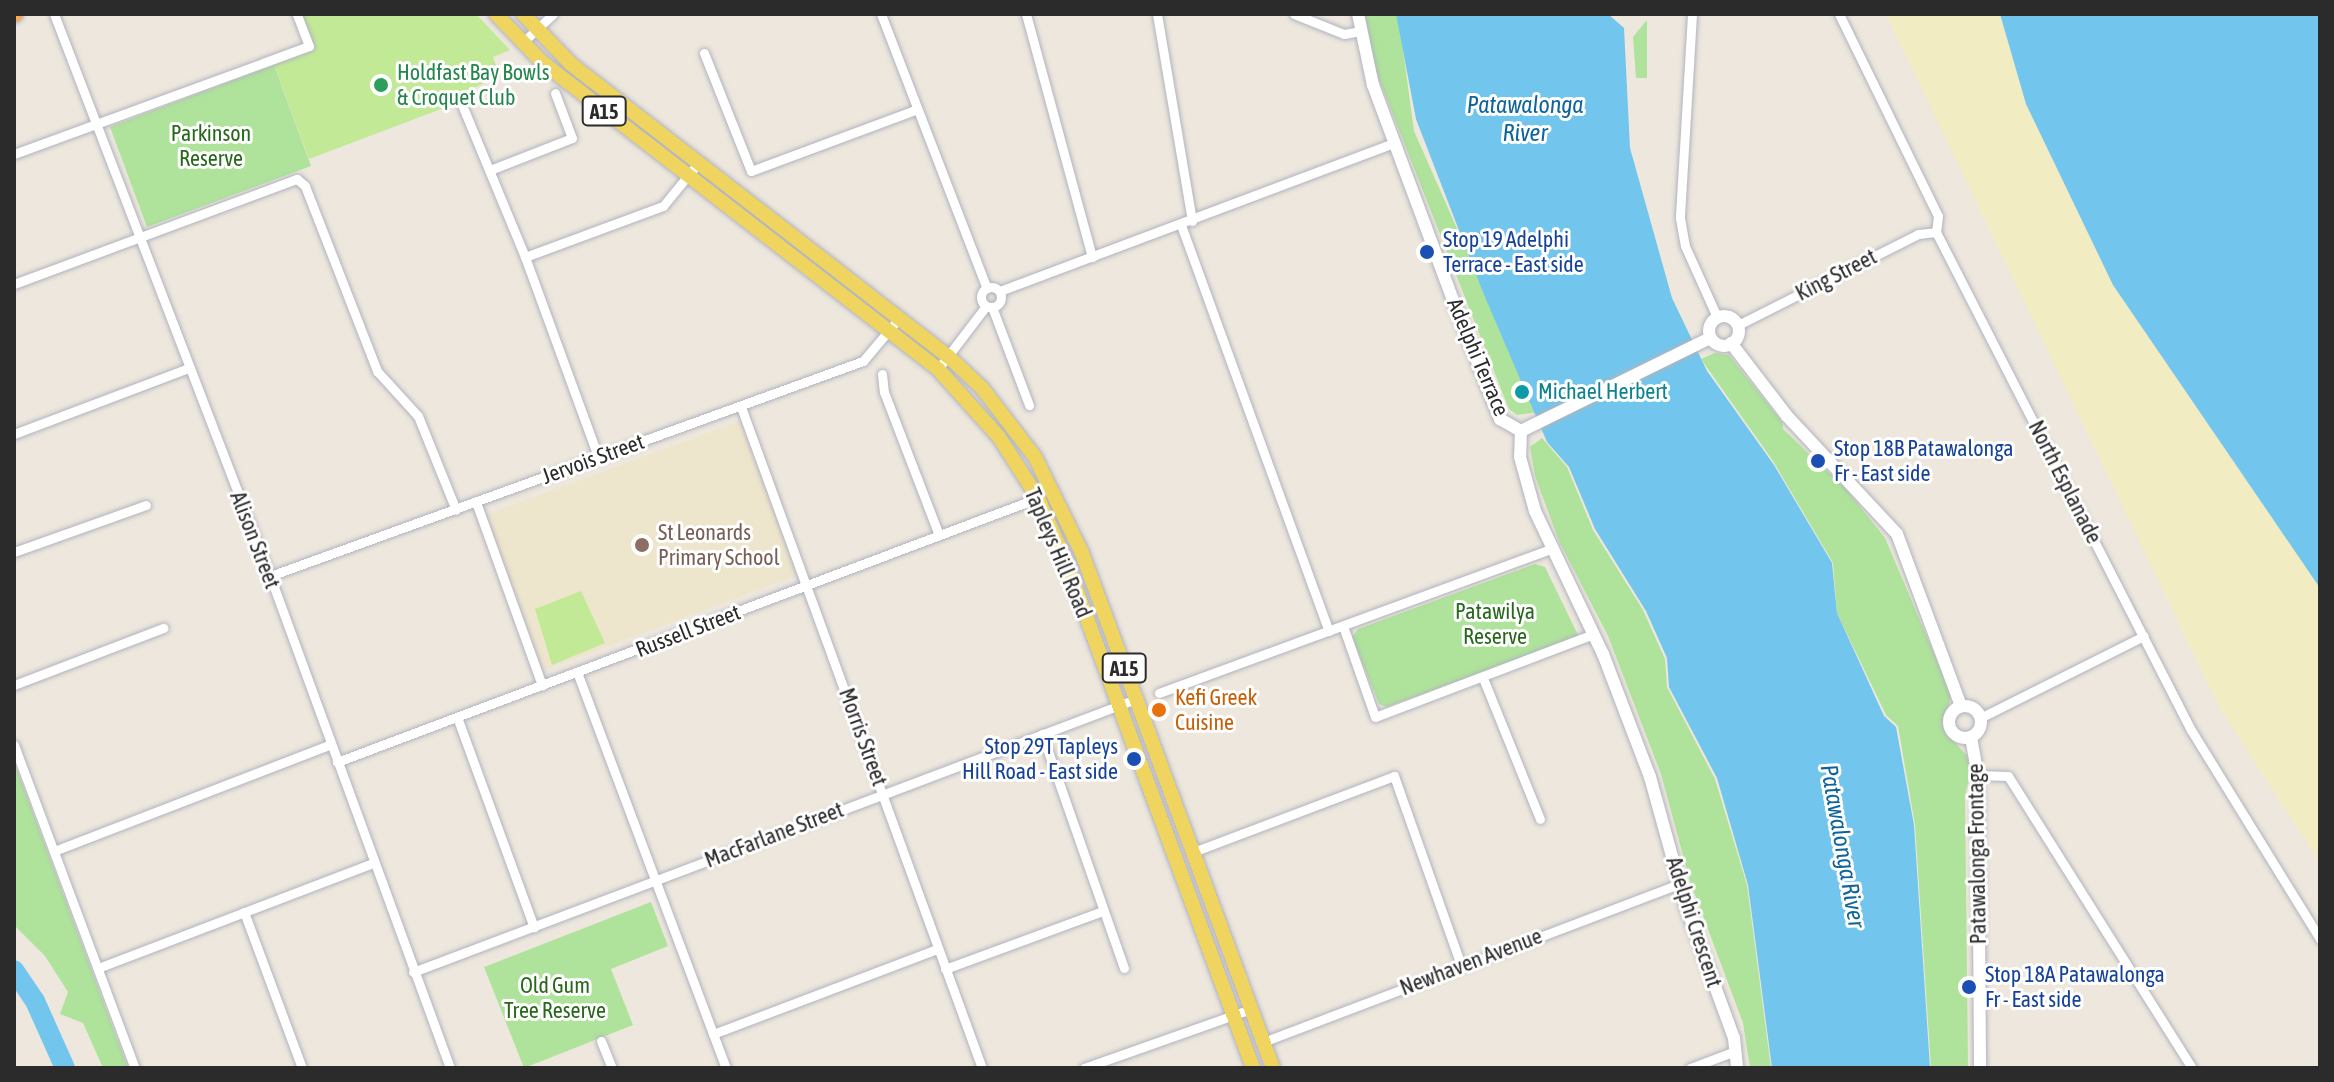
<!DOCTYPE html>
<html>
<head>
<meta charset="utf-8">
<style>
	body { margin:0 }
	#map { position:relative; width:2334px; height:1082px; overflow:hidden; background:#ede7dd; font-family:"Asap Condensed",sans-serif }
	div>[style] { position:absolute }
	.education>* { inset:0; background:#eee5cd }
	.green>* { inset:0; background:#afe39b }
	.sand>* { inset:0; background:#f1ecc1 }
	.pitch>* { inset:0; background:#c2ea96 }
	.water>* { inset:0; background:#72c6ed }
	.river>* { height:20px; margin:-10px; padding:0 10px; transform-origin:10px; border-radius:10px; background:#72c6ed }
	.roads { filter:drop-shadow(0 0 2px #b1b3bf) drop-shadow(0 0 2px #b1b3bf) }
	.street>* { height:9px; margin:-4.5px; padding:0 4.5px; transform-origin:4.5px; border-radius:4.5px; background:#fff }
	.street>.ring { margin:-4.5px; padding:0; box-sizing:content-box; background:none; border:9px solid #fff; border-radius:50% }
	.secondary>* { height:12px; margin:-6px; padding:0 6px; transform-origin:6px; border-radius:6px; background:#fff }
	.secondary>.ring { margin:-6px; padding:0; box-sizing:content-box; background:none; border:12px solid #fff; border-radius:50% }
	.primary>* { height:14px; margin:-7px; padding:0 7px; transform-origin:7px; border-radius:7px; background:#efd560 }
	.highway>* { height:16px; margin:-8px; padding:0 8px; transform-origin:8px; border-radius:8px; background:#fca859 }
	.dots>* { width:22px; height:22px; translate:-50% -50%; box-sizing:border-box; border:4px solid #fff; border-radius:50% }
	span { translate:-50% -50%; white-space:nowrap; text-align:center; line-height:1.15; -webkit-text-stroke:6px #fff; paint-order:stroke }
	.shield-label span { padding:2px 6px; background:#fff; border:2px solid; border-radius:6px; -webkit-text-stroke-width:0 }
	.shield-label { font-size:20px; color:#2b2b2b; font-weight:700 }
	.leisure-label { font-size:22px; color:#27864d }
	.left { translate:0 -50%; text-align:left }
	.park-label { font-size:22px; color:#27681b }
	.transit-label { font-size:22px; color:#164399 }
	.right { translate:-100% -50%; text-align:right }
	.street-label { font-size:22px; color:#2b2b2b }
	.culture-label { font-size:22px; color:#0d838f }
	.education-label { font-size:22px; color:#785e54 }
	.food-label { font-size:22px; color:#c56008 }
	.water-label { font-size:24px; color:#0f649b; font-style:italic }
	.frame { position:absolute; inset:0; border:16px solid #2b2b2b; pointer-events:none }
</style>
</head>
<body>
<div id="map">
	<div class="education">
		<div style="clip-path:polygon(740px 421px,798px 575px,544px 670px,486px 515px)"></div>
	</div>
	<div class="green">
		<div style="clip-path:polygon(1365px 14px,1398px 14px,1414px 131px,1538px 412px,1517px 415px,1509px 409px,1373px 64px)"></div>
		<div style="clip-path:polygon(1647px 20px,1647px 78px,1636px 78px,1633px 37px)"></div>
		<div style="clip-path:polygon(274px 65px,311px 166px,147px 227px,110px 127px)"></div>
		<div style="clip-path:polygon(1715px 353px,1729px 355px,1783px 423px,1783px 429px,1846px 489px,1885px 538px,1951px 694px,1944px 730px,1967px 756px,1970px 772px,1965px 797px,1968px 1068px,1931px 1068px,1915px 825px,1898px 726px,1886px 715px,1837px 613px,1833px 563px,1773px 461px,1701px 359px)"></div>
		<div style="clip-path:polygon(1542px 438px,1567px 467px,1593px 530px,1643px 610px,1665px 659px,1667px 687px,1715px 779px,1747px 885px,1771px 1068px,1750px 1068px,1743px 1023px,1690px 881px,1661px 774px,1608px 636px,1559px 541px,1535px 476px,1530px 447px)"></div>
		<div style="clip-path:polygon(1535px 564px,1545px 567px,1578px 635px,1575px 639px,1386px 707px,1379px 704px,1352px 637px,1358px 629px)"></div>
		<div style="clip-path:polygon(14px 762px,128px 1068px,103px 1068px,83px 1023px,60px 1014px,68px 992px,45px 956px,14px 925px)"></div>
		<div style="clip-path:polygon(651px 902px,668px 946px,611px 969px,633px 1025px,524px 1068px,484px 967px)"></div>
	</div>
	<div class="sand">
		<div style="clip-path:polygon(1886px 14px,2000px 14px,2026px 104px,2113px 285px,2320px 588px,2320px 863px,2218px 705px)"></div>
	</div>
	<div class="pitch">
		<div style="clip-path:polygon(302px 14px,476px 14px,510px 50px,493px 57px,500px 77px,463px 92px,465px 100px,309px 159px,274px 65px,315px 50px)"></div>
		<div style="clip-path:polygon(581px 591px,605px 643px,552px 665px,535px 609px)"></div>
	</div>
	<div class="water">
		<div style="clip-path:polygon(1396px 14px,1608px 14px,1624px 28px,1630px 148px,1672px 298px,1707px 371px,1774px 465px,1832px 563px,1837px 613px,1884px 716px,1896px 727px,1914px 825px,1930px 1068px,1772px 1068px,1748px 885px,1717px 778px,1669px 687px,1667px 658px,1646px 611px,1595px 529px,1569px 467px,1547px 442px,1482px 290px,1416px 119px)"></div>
		<div style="clip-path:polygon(2000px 14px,2320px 14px,2320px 588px,2113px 285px,2026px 104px)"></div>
	</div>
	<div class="river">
		<div style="left:14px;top:970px;width:37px;rotate:56deg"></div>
		<div style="left:35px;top:1001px;width:73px;rotate:65.9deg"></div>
	</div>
	<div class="roads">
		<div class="street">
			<div style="left:54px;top:14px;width:602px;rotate:68.98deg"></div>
			<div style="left:270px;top:576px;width:524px;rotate:69.9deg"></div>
			<div style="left:881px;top:14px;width:294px;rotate:68.9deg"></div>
			<div style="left:1026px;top:14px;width:252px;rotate:74.8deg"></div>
			<div style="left:1157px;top:14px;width:210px;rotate:80.4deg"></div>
			<div style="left:1294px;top:14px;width:54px;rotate:21.8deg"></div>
			<div style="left:1344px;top:34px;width:17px;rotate:-10deg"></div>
			<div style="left:1692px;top:14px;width:204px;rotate:93.4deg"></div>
			<div style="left:1680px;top:218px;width:28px;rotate:80deg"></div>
			<div style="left:1685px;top:246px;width:78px;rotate:65.7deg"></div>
			<div style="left:1839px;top:14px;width:225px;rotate:63.9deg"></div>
			<div style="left:1938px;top:216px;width:16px;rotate:97deg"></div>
			<div style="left:523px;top:42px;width:41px;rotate:-43deg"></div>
			<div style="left:704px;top:53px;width:127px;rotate:68.3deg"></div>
			<div style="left:751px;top:171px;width:175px;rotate:-20.4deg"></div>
			<div style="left:460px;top:100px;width:170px;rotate:67.5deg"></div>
			<div style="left:525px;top:257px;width:213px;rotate:69.9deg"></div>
			<div style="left:14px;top:154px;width:314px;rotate:-20.1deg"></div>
			<div style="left:309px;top:46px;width:34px;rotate:-111deg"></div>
			<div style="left:490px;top:170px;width:88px;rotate:-21.3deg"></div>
			<div style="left:572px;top:138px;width:48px;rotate:-110.7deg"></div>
			<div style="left:1181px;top:225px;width:432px;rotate:70deg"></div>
			<div style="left:1936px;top:232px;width:559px;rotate:62.89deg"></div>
			<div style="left:2191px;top:730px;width:246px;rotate:58.3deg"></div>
			<div style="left:525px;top:257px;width:147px;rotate:-20.3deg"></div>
			<div style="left:663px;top:206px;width:57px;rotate:-50.7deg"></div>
			<div style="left:14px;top:284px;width:302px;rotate:-20.4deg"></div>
			<div style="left:297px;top:179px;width:11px;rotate:41deg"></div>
			<div style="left:305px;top:186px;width:199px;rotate:68.7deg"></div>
			<div style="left:377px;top:371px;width:61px;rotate:47.7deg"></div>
			<div style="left:418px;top:416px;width:101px;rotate:68deg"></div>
			<div class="ring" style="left:981px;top:287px;width:11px;height:11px"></div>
			<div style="left:1000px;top:291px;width:421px;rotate:-20.6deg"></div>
			<div style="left:992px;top:307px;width:105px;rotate:69.3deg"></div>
			<div style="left:1738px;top:325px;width:202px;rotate:-26.8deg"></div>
			<div style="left:1918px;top:234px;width:18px;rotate:-6deg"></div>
			<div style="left:938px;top:369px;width:79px;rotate:-52.7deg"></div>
			<div style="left:882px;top:374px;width:18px;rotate:84deg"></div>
			<div style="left:884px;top:392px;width:151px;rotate:69deg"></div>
			<div style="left:741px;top:407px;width:704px;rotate:69.97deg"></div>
			<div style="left:14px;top:434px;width:187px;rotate:-20.7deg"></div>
			<div style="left:476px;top:502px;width:195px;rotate:70.2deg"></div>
			<div style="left:14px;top:552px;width:140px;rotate:-19.6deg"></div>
			<div style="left:270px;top:576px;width:631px;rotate:-19.93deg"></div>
			<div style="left:863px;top:361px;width:57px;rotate:-49.9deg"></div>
			<div style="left:1343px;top:626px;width:96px;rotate:70.6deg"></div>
			<div style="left:1375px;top:717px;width:233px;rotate:-20.8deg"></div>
			<div style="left:577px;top:672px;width:423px;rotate:69.4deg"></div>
			<div style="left:1483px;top:678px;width:152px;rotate:68deg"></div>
			<div style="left:14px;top:685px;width:160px;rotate:-20.9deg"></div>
			<div style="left:1159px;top:693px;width:417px;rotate:-20.2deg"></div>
			<div style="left:457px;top:717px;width:224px;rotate:69.9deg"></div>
			<div style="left:1980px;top:718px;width:183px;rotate:-26.6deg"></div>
			<div style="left:1042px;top:734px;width:248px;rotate:70.7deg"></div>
			<div style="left:14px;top:745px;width:345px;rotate:69.5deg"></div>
			<div style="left:337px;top:762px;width:749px;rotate:-20.64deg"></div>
			<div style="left:1978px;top:775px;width:30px;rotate:2deg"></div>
			<div style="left:2008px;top:776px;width:345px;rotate:57.8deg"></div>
			<div style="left:54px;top:851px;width:295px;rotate:-21.1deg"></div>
			<div style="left:1193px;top:852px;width:215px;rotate:-20.7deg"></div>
			<div style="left:1394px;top:776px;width:201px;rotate:70.5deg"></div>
			<div style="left:244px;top:912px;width:166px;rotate:69.6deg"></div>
			<div style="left:98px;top:968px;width:294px;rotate:-20.9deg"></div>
			<div style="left:945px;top:969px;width:168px;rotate:-20.2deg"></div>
			<div style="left:413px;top:972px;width:773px;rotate:-20.69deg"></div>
			<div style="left:713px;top:1034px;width:240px;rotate:-20.8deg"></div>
			<div style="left:601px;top:1041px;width:29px;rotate:68deg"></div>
			<div style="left:1263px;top:1042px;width:445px;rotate:-20.8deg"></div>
			<div style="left:1084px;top:1068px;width:177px;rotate:-19.5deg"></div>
			<div style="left:1690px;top:1068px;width:48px;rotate:-20.7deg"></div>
		</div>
		<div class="secondary">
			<div style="left:1358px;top:14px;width:73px;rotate:78.1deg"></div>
			<div style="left:1373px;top:85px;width:235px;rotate:69.6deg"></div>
			<div style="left:1455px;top:305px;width:123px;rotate:68.5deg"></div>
			<div style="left:1500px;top:419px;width:24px;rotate:30deg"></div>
			<div class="ring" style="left:1709px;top:316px;width:18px;height:18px"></div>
			<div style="left:1731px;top:343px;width:92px;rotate:52.5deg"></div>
			<div style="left:1787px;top:416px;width:161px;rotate:47deg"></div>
			<div style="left:1897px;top:534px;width:184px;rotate:69.6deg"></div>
			<div style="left:1521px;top:431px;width:26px;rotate:92deg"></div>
			<div style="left:1520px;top:457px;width:56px;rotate:74.5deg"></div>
			<div style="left:1535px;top:511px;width:158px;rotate:64.6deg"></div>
			<div style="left:1603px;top:654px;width:132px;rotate:69.1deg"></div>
			<div style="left:1650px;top:777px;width:135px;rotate:74.5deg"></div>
			<div style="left:1686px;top:907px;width:140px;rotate:69.9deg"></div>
			<div style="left:1734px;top:1038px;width:30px;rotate:84deg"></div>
			<div style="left:1521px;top:431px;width:211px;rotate:-26.2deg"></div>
			<div class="ring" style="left:1949px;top:706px;width:20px;height:20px"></div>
			<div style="left:1971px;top:737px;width:39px;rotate:80deg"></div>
			<div style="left:1978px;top:775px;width:293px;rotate:89.6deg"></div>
		</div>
		<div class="primary">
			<div style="left:496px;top:14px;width:66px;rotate:46.2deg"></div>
			<div style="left:542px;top:62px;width:501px;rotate:37.78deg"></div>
			<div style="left:938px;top:369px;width:91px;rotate:48.1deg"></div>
			<div style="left:999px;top:437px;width:72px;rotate:57.4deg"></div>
			<div style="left:1038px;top:498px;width:70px;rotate:66.4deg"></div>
			<div style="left:1066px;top:562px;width:539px;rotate:69.72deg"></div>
			<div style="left:523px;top:14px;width:69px;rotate:46.2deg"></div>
			<div style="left:571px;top:64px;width:477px;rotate:37.8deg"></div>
			<div style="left:948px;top:356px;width:47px;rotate:43.3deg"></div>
			<div style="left:982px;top:388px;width:87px;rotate:52.5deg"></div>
			<div style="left:1035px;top:457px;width:107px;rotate:63.9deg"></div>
			<div style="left:1082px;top:553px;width:549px;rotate:69.65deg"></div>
		</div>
		<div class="highway">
			<div style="left:14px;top:14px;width:1px"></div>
		</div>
	</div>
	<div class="dots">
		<div style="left:381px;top:85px;background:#2e9e5b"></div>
		<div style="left:1427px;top:252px;background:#1a4fb4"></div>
		<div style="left:1522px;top:392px;background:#0f9aa8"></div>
		<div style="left:1818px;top:461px;background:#1a4fb4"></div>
		<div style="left:642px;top:545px;background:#8d6e63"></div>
		<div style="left:1159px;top:710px;background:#e8710a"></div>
		<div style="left:1134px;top:759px;background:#1a4fb4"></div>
		<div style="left:1969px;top:987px;background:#1a4fb4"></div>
	</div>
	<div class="shield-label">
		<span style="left:604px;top:111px">A15</span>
		<span style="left:1124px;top:668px">A15</span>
	</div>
	<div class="leisure-label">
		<span class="left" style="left:397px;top:85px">Holdfast Bay Bowls<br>&amp; Croquet Club</span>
	</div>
	<div class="park-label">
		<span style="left:211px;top:146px">Parkinson<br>Reserve</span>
		<span style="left:1495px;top:624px">Patawilya<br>Reserve</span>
		<span style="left:555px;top:998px">Old Gum<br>Tree Reserve</span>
	</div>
	<div class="transit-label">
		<span class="left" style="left:1443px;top:252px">Stop 19 Adelphi<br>Terrace - East side</span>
		<span class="left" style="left:1834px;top:461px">Stop 18B Patawalonga<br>Fr - East side</span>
		<span class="right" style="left:1118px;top:759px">Stop 29T Tapleys<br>Hill Road - East side</span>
		<span class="left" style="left:1985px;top:987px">Stop 18A Patawalonga<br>Fr - East side</span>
	</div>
	<div class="street-label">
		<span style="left:1836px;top:275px;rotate:-27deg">King Street</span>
		<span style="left:1478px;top:357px;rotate:67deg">Adelphi Terrace</span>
		<span style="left:593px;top:459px;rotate:-20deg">Jervois Street</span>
		<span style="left:2065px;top:482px;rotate:63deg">North Esplanade</span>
		<span style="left:255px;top:540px;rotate:69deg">Alison Street</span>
		<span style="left:1058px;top:553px;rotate:67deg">Tapleys Hill Road</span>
		<span style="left:688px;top:631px;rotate:-21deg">Russell Street</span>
		<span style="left:863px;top:737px;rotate:70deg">Morris Street</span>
		<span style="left:774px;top:835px;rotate:-21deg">MacFarlane Street</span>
		<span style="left:1977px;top:854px;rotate:-91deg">Patawalonga Frontage</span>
		<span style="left:1694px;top:922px;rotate:72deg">Adelphi Crescent</span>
		<span style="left:1471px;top:962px;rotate:-21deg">Newhaven Avenue</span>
	</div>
	<div class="culture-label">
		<span class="left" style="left:1538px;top:392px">Michael Herbert</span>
	</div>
	<div class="education-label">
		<span class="left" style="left:658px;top:545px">St Leonards<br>Primary School</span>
	</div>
	<div class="food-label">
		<span class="left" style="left:1175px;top:710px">Kefi Greek<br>Cuisine</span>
	</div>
	<div class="water-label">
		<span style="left:1525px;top:119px">Patawalonga<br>River</span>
		<span style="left:1843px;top:846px;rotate:80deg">Patawalonga River</span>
	</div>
	<div class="frame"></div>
</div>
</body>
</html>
